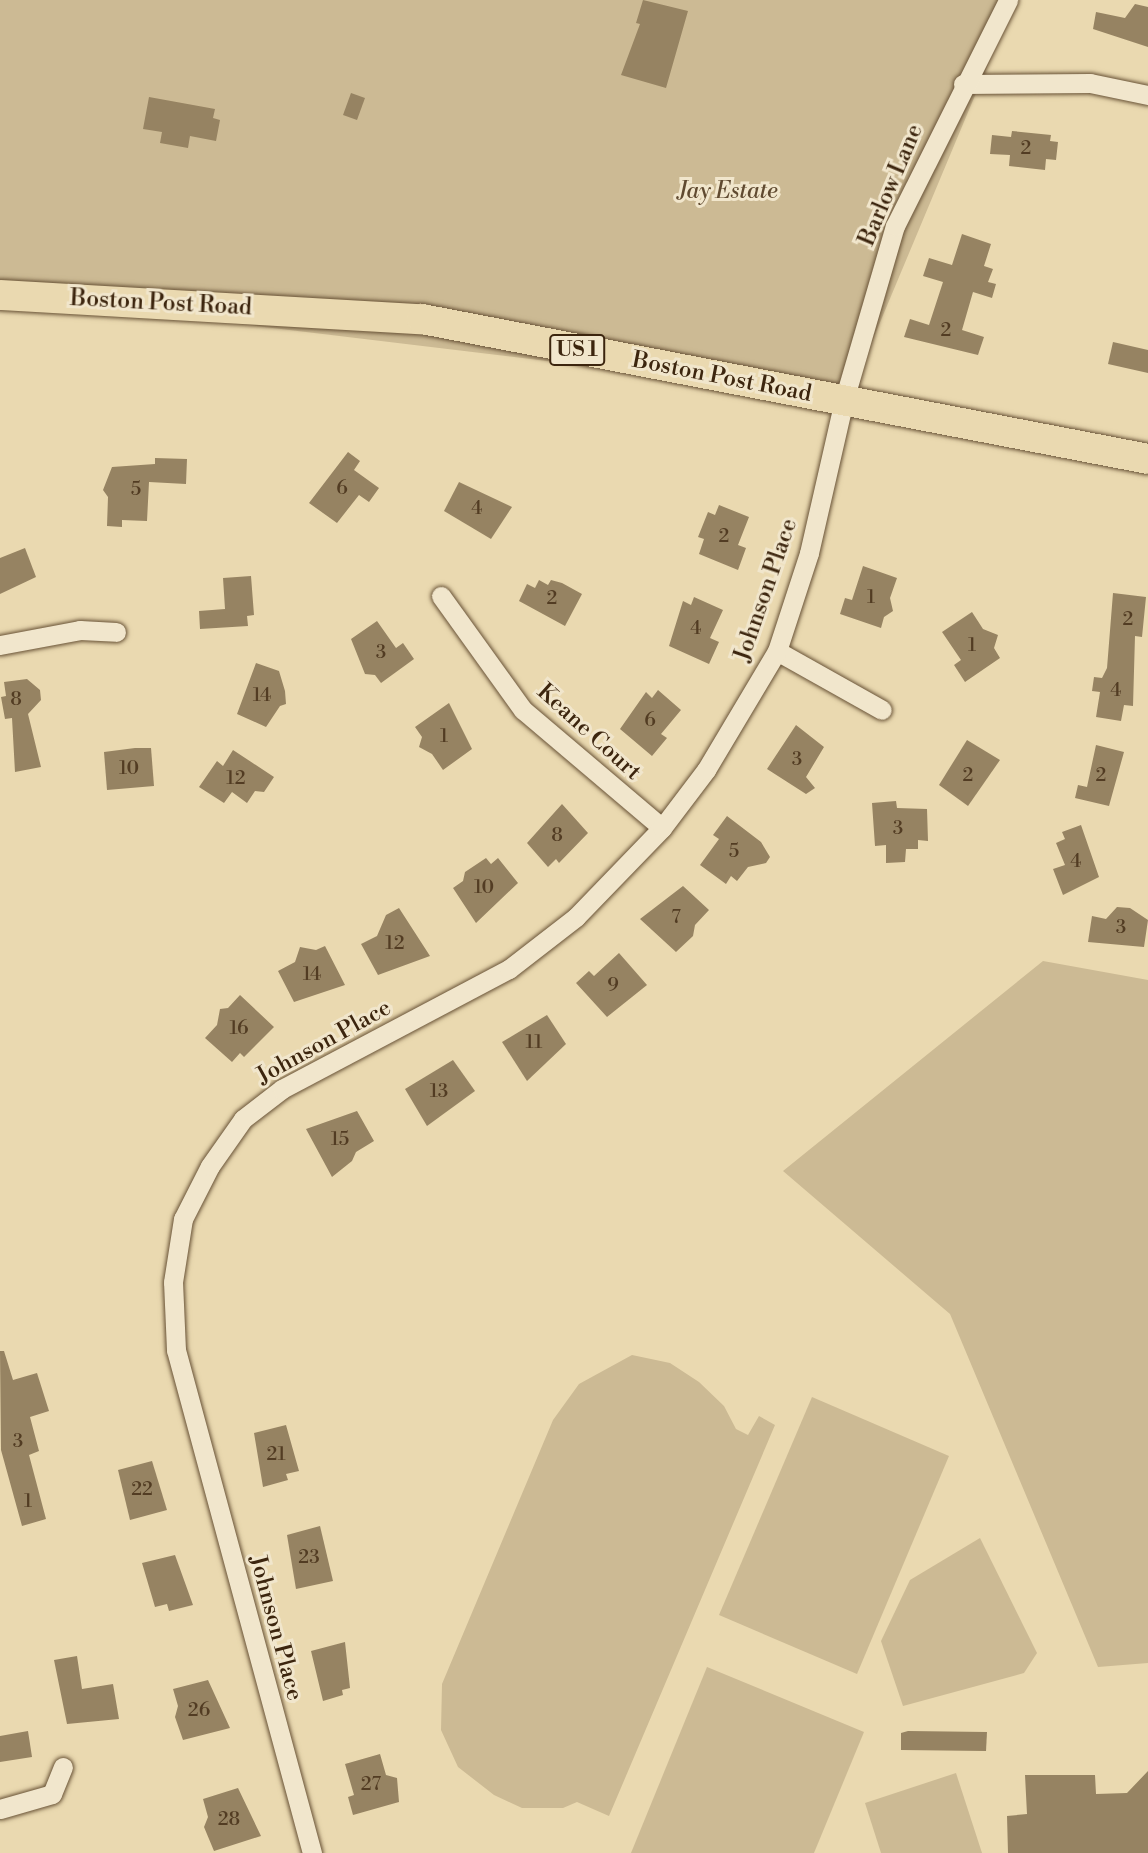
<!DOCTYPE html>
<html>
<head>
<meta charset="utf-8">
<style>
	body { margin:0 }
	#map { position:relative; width:1148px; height:1853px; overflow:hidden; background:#ead9b0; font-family:"Libre Bodoni",serif }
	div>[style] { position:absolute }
	.green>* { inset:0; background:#ccba94 }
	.building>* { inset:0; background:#968362 }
	.roads { filter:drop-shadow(0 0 2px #685236) drop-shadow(0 0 2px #685236) }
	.street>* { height:19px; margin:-9.5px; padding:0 9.5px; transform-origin:9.5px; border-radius:9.5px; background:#f1e6cc }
	.primary>* { height:30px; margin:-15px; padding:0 15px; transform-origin:15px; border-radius:15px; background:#ead9b0 }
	span { translate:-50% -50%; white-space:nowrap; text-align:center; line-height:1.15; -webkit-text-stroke:6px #f1e6cc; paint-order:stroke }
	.number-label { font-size:19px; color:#523c23 }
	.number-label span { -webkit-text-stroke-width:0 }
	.shield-label span { padding:2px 5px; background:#f1e6cc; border:2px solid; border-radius:5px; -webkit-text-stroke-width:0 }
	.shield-label { font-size:21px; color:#3c250e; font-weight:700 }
	.street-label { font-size:23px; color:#3c250e }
	.park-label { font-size:23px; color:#604a30; font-style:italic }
</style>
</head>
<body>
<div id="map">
	<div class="green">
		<div style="clip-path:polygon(0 0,1015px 0,840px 418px,796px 391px,0 295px)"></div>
		<div style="clip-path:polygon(1043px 961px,1148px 980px,1148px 1663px,1098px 1667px,950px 1314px,783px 1171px)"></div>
		<div style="clip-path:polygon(632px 1355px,670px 1363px,699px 1382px,724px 1406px,736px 1429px,748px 1435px,759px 1416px,775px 1425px,609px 1816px,577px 1802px,563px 1808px,522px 1808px,494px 1795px,458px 1767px,441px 1730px,442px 1684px,553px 1420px,579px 1384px)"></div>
		<div style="clip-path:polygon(812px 1397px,949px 1456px,857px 1674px,719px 1615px)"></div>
		<div style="clip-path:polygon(980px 1538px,1037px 1653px,1024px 1673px,903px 1706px,881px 1641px,910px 1580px)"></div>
		<div style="clip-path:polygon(707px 1667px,864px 1732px,814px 1853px,631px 1853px)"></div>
		<div style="clip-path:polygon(956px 1773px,982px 1853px,881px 1853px,865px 1803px)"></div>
	</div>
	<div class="building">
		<div style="clip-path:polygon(643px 0,688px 11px,666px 88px,621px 75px,640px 24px,636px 23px)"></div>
		<div style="clip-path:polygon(1135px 4px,1148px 7px,1148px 47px,1093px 29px,1096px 12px,1125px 18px)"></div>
		<div style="clip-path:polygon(351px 93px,365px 98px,357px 120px,343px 115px)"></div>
		<div style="clip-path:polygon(149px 97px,215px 109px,213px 118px,220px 120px,216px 141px,190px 136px,188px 148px,160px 143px,162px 132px,143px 129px)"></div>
		<div style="clip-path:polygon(1012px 131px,1051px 135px,1050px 141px,1058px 142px,1056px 160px,1046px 159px,1045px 170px,1009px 166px,1010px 155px,990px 154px,992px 135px,1011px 137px)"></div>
		<div style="clip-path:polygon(962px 234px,991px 244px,984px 266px,993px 269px,988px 282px,996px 284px,992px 298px,973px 292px,962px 330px,984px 337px,978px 355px,904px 337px,910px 319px,929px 325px,943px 282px,923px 276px,929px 258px,952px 265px)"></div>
		<div style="clip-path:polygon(1113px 342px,1148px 350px,1148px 373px,1108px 364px)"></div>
		<div style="clip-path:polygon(348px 452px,360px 461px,354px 470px,379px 488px,369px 502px,359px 495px,337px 523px,309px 503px)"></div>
		<div style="clip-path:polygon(155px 458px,187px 459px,186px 484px,149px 482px,147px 521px,122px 520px,122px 527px,107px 526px,108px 497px,103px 490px,112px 467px,155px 464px)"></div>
		<div style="clip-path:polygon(459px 482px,512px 507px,491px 539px,444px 511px)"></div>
		<div style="clip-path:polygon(719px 505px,749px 517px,738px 545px,746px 548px,738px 570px,699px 554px,704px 539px,698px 537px,708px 512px,715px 515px)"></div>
		<div style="clip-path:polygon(25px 548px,36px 577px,0 594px,0 558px)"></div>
		<div style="clip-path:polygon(863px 566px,897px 578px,890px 598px,893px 611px,884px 617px,881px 628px,840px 614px,845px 598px,852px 600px)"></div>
		<div style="clip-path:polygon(251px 576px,254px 615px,247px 616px,248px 626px,200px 629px,199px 611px,225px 609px,223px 578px)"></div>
		<div style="clip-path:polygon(539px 580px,548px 585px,551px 580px,562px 583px,582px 594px,565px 626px,519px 601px,527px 584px,535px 588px)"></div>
		<div style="clip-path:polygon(1113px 593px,1146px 597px,1142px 637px,1135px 636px,1133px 706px,1124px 705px,1121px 721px,1096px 717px,1100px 692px,1092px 691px,1094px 677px,1102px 678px,1107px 668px)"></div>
		<div style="clip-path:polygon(694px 597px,723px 610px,710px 638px,719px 642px,709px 664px,669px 646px,683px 601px,691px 605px)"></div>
		<div style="clip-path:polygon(972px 612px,983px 629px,998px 635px,994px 648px,1000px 658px,965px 682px,954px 665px,961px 660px,942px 632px)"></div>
		<div style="clip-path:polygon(377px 621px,396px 648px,403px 643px,414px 659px,381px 683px,375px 675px,365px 674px,351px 639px)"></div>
		<div style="clip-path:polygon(256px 663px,279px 671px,285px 691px,286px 704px,280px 706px,266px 727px,237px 714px)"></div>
		<div style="clip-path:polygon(27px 679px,40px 690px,41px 700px,28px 714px,41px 767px,15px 772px,12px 718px,5px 719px,1px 697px,6px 696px,4px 682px)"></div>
		<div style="clip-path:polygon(658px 690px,681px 710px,661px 734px,667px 738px,652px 756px,620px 729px,646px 692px,652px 698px)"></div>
		<div style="clip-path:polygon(449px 703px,472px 749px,443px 770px,432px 754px,419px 747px,422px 737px,415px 727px)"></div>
		<div style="clip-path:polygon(796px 725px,824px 747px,806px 777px,815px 788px,806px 794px,767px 769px)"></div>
		<div style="clip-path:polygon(967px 740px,1000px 760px,968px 806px,939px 785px)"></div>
		<div style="clip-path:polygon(1096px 745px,1124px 752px,1109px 806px,1075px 798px,1078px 785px,1087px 787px)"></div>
		<div style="clip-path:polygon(135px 748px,151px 748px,154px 786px,107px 790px,104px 752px)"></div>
		<div style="clip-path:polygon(233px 750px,274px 777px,264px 792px,255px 791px,247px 803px,232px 792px,224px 803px,199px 787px,217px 761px,223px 766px)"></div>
		<div style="clip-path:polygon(896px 801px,897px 808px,927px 809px,928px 841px,918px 840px,918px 849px,906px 849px,905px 862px,886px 863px,886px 845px,875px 846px,872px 803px)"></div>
		<div style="clip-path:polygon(562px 804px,588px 833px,559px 863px,556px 859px,548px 867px,527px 843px)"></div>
		<div style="clip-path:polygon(727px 816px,761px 842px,770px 857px,766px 863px,748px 867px,737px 881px,731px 876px,726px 884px,700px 865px,719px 839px,713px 835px)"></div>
		<div style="clip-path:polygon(1081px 825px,1099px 877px,1063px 895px,1053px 869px,1065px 865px,1056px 843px,1065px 839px,1062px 832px)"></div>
		<div style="clip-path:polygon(486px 858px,491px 864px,498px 858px,518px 883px,476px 923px,453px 888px,463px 881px,465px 872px)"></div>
		<div style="clip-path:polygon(683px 886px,709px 910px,695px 925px,693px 936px,676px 952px,640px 919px)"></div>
		<div style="clip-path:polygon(1117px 907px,1130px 908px,1148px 920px,1144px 947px,1088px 942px,1092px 916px,1106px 919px)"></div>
		<div style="clip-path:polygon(399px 908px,430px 956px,378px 975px,361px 944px,377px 936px,386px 915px)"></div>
		<div style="clip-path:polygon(325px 946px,345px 985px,294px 1002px,278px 971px,295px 962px,300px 947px,316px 950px)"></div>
		<div style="clip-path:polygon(619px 953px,647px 985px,607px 1017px,576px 983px,589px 971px,594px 976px)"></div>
		<div style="clip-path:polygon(240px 995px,274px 1027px,244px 1057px,240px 1053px,232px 1062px,205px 1038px,217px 1025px,220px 1009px,228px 1008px)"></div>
		<div style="clip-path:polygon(547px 1015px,566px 1044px,527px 1081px,502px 1042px)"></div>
		<div style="clip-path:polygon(453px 1060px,475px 1091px,427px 1126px,405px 1089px)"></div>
		<div style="clip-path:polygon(357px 1111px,374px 1141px,356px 1152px,352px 1161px,332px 1177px,306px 1129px)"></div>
		<div style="clip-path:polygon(0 1351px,4px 1351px,13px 1380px,37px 1373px,49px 1411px,30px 1417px,39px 1451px,29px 1455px,46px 1519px,22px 1526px,1px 1450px)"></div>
		<div style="clip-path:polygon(286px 1425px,299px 1471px,286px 1474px,288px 1480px,263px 1487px,254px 1433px)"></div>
		<div style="clip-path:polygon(152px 1461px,167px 1510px,130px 1520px,118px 1470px)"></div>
		<div style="clip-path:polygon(320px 1526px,333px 1581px,296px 1589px,287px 1535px)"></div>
		<div style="clip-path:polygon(175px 1555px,193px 1605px,169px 1611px,167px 1604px,155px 1607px,142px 1563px)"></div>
		<div style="clip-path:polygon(345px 1642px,350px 1688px,342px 1690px,343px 1695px,323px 1701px,311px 1651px)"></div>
		<div style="clip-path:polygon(77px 1656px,82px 1689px,113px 1684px,119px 1719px,67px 1724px,54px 1660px)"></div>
		<div style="clip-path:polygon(208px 1680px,230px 1728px,183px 1740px,175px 1717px,178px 1706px,173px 1689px)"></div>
		<div style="clip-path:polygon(28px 1731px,32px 1757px,0 1762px,0 1736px)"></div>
		<div style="clip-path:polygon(908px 1731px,987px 1732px,986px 1751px,901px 1750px,901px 1733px)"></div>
		<div style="clip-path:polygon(380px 1754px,386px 1775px,397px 1778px,399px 1802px,353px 1815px,348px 1797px,354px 1795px,345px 1764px)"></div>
		<div style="clip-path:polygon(1148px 1771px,1148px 1853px,1008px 1853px,1007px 1816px,1027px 1814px,1025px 1775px,1095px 1775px,1096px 1794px,1127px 1793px)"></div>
		<div style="clip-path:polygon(238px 1788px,261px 1836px,214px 1851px,204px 1827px,208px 1817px,203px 1799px)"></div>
	</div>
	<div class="roads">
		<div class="street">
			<div style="left:963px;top:84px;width:127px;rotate:-0.5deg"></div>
			<div style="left:1090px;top:83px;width:59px;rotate:11.7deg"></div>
			<div style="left:441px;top:596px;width:140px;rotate:54.3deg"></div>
			<div style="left:523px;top:710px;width:182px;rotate:40.3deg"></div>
			<div style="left:0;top:645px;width:81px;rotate:-10.6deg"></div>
			<div style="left:80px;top:630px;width:36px;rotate:3deg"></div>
			<div style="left:777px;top:651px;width:120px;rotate:29.3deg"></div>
			<div style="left:0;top:1809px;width:54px;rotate:-16.1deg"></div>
			<div style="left:52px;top:1794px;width:29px;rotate:-68deg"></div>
			<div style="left:312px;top:1853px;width:521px;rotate:-105.13deg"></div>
			<div style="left:176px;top:1350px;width:68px;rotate:-92.5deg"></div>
			<div style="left:173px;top:1282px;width:64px;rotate:-81deg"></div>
			<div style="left:183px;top:1219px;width:59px;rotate:-63deg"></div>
			<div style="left:210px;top:1166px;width:57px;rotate:-54.9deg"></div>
			<div style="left:243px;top:1119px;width:49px;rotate:-37.6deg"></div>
			<div style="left:282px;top:1089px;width:257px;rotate:-27.9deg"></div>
			<div style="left:509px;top:969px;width:85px;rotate:-37.8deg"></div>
			<div style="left:576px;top:917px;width:124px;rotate:-46deg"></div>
			<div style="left:662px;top:828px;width:73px;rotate:-52.8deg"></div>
			<div style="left:706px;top:770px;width:139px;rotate:-59.2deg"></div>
			<div style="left:777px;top:651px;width:103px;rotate:-71.9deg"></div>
			<div style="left:809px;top:553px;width:157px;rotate:-77.1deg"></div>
			<div style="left:844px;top:400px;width:181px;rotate:-73.7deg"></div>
			<div style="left:895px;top:226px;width:253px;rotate:-63.4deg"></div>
		</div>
		<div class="primary">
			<div style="left:0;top:295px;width:423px;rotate:3.3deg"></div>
			<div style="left:422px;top:319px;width:739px;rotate:10.91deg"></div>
		</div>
	</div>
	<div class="number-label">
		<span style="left:1026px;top:149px">2</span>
		<span style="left:946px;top:331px">2</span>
		<span style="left:342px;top:489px">6</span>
		<span style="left:136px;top:490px">5</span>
		<span style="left:477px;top:509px">4</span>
		<span style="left:724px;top:537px">2</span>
		<span style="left:871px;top:598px">1</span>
		<span style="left:552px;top:599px">2</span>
		<span style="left:1128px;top:620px">2</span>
		<span style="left:696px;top:629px">4</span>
		<span style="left:972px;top:646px">1</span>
		<span style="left:381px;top:653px">3</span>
		<span style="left:1116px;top:691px">4</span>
		<span style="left:262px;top:696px">14</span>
		<span style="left:16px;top:700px">8</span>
		<span style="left:650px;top:721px">6</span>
		<span style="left:444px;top:737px">1</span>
		<span style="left:797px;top:760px">3</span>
		<span style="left:129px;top:769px">10</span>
		<span style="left:968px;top:776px">2</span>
		<span style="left:1101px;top:776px">2</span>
		<span style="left:236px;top:779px">12</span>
		<span style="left:898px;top:829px">3</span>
		<span style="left:557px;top:836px">8</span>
		<span style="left:734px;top:852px">5</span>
		<span style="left:1076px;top:862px">4</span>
		<span style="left:484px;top:888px">10</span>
		<span style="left:676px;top:918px">7</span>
		<span style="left:1121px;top:928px">3</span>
		<span style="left:395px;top:944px">12</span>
		<span style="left:312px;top:975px">14</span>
		<span style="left:613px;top:986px">9</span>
		<span style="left:239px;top:1029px">16</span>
		<span style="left:534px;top:1043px">11</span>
		<span style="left:439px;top:1092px">13</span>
		<span style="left:340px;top:1140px">15</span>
		<span style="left:18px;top:1442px">3</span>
		<span style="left:276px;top:1455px">21</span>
		<span style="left:142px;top:1490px">22</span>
		<span style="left:28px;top:1502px">1</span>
		<span style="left:309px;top:1558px">23</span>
		<span style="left:199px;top:1711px">26</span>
		<span style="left:371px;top:1785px">27</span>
		<span style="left:229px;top:1820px">28</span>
	</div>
	<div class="shield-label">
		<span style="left:577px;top:350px">US 1</span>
	</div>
	<div class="street-label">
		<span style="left:891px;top:185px;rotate:-67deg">Barlow Lane</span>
		<span style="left:161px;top:303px;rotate:3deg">Boston Post Road</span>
		<span style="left:722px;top:377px;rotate:11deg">Boston Post Road</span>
		<span style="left:766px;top:590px;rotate:-71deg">Johnson Place</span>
		<span style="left:589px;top:732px;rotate:42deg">Keane Court</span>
		<span style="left:324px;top:1042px;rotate:-29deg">Johnson Place</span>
		<span style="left:276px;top:1628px;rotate:75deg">Johnson Place</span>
	</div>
	<div class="park-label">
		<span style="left:728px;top:191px">Jay Estate</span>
	</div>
</div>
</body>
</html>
